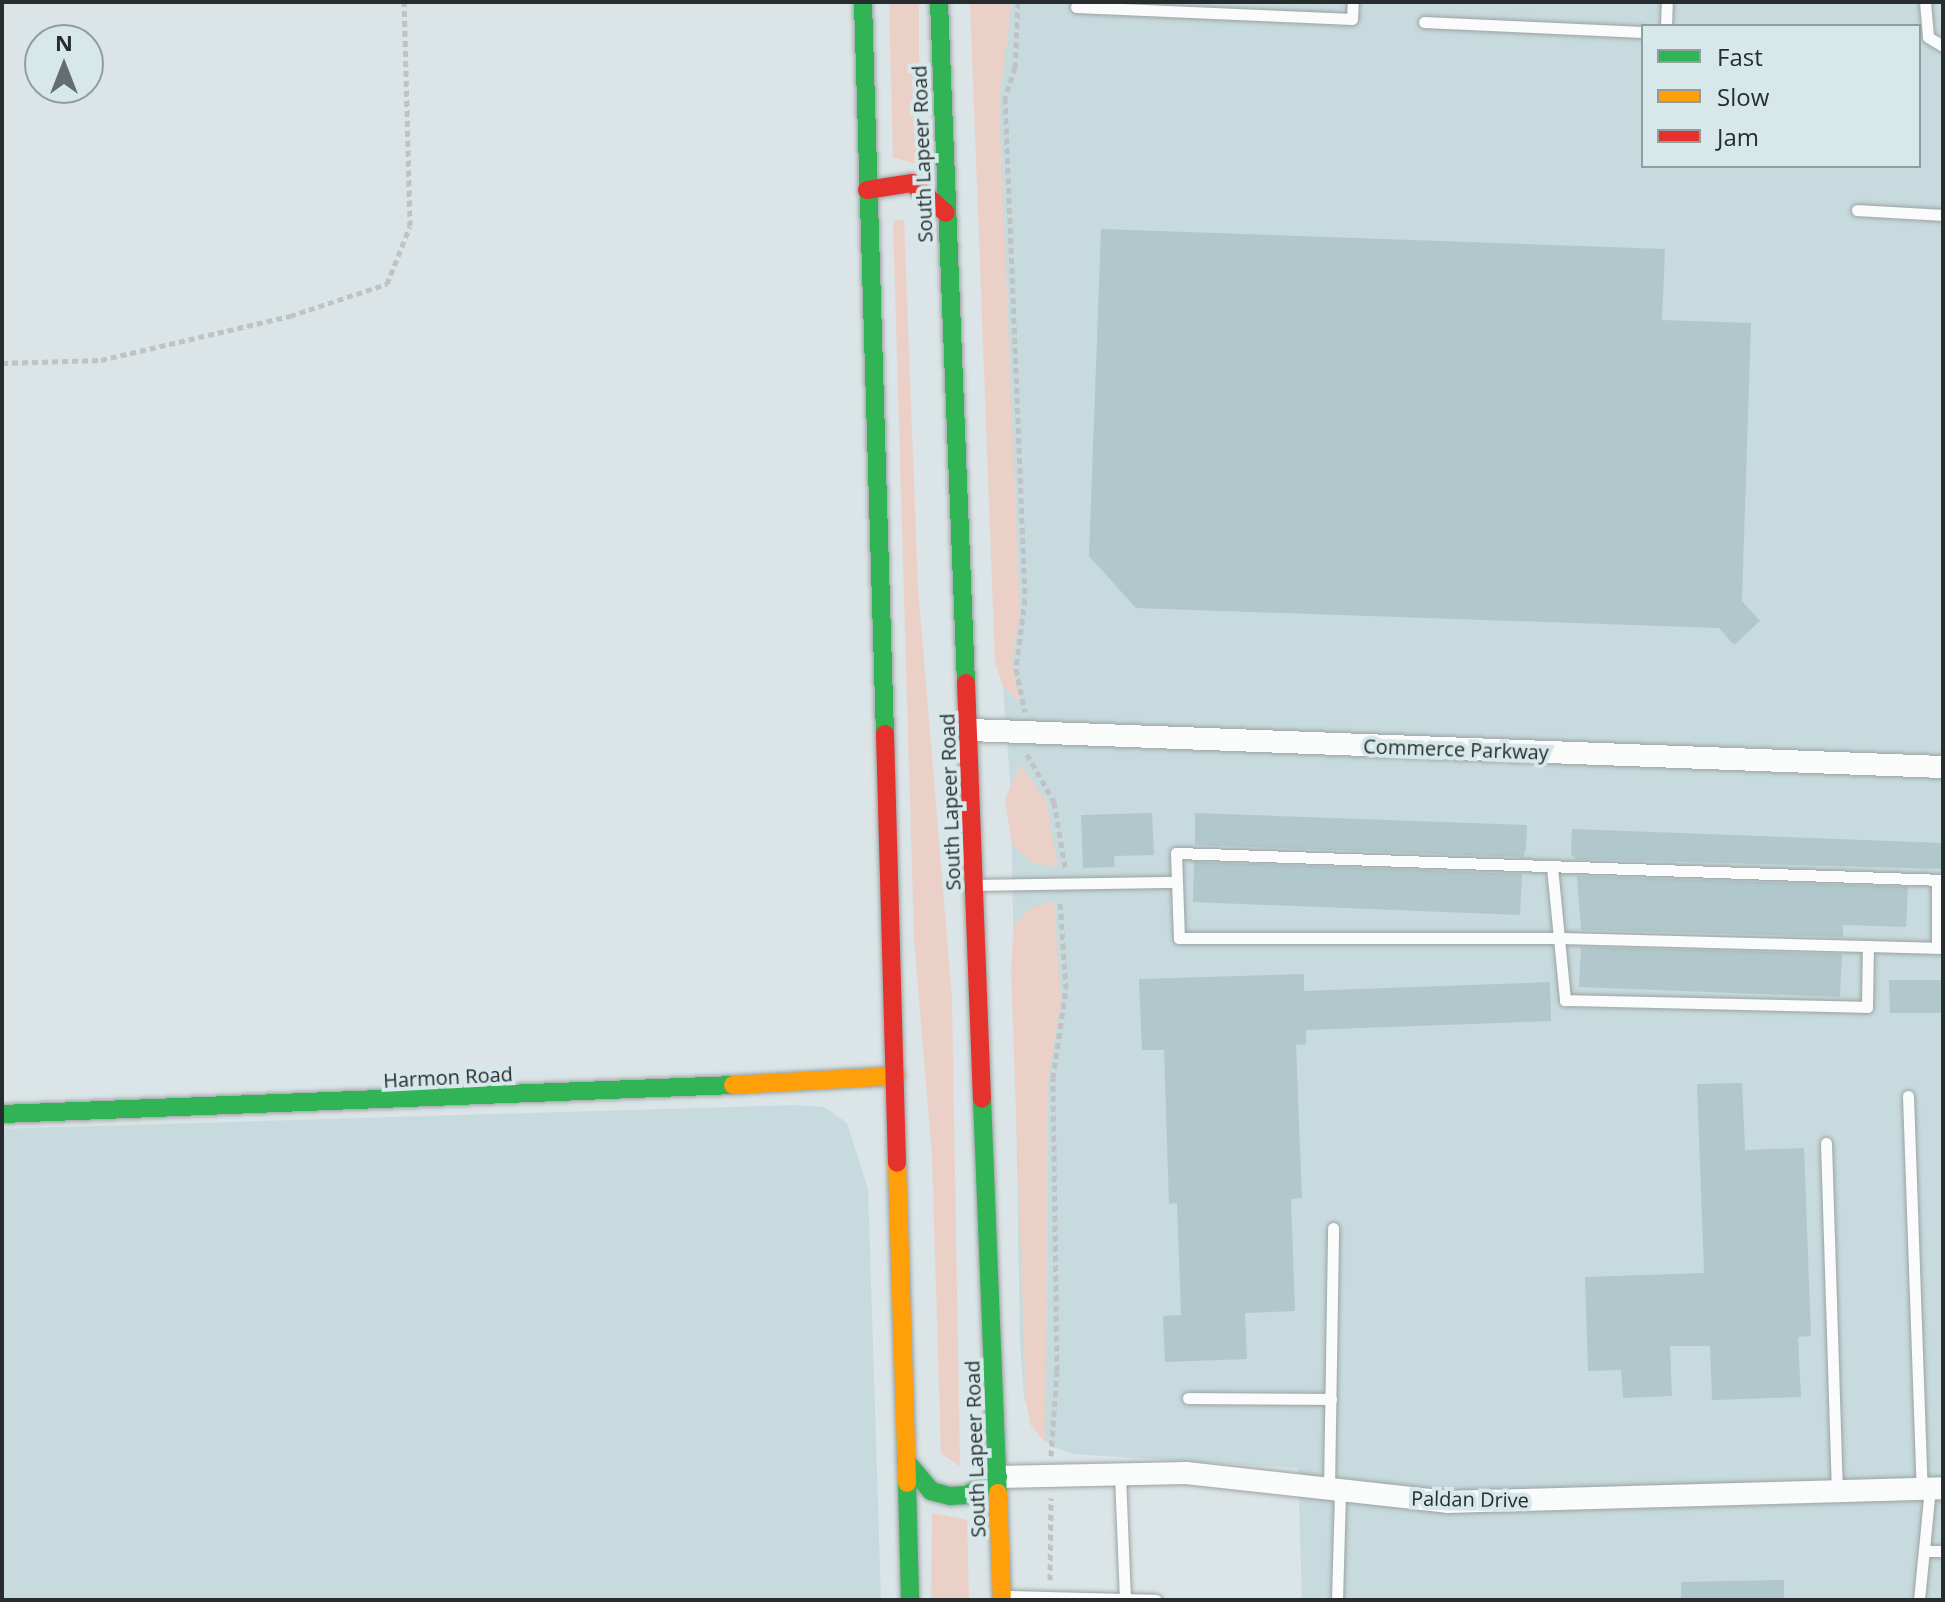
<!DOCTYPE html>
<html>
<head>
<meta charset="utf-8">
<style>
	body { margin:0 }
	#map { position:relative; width:1945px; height:1602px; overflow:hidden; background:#dbe4e6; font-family:"Open Sans",sans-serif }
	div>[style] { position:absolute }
	.built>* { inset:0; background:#c7dadd }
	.green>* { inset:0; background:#ebd0c7 }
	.building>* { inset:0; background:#b0c8cc }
	.path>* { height:5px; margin-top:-2.5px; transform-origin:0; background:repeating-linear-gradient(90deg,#c0c3c3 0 6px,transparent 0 10px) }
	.roads { filter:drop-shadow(0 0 2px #9ca2a3) drop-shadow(0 0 2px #9ca2a3) }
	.lane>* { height:11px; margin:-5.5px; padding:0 5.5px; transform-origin:5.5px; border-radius:5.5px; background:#fafbfb }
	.street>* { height:22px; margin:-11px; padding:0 11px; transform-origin:11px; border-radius:11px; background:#fafbfb }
	.fast>* { height:18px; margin:-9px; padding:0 9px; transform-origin:9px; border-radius:9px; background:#30b455 }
	.slow>* { height:18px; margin:-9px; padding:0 9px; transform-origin:9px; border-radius:9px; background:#ff9f0a }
	.jam>* { height:18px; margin:-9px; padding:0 9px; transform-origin:9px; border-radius:9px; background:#e5322d }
	span { translate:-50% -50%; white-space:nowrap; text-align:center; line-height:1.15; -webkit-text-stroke:8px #d7e8ea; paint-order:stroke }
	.street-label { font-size:20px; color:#272d2e }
	.frame { position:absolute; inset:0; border:4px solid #272d2e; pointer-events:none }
	.legend { position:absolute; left:1641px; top:24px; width:280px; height:144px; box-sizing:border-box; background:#d7e8ea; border:2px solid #919d9f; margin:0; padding:10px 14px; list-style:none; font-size:24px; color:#272d2e }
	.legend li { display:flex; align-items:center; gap:16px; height:40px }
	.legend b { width:40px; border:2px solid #919d9f }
	.north { position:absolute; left:24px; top:24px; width:80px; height:80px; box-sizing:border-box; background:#d7e8ea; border:2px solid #919d9f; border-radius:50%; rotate:0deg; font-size:22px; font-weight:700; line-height:32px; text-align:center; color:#272d2e }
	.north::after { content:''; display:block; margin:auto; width:28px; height:36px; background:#666d6e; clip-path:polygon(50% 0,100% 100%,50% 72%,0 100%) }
</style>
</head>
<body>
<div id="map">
	<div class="built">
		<div style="clip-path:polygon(evenodd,974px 2px,1943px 2px,1943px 1600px,1302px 1600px,1298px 1468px,1073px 1454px,1051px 1446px,1036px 1429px,1024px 1397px,1020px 1343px,1011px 792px,991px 529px,974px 2px,1643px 26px,1919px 26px,1919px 166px,1643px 166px,1643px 26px)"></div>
		<div style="clip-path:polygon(794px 1105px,824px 1107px,847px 1123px,868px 1189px,881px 1600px,2px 1600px,2px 1129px)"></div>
	</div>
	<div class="green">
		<div style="clip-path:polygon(889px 2px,919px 2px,919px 165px,893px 157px)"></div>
		<div style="clip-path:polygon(970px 2px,1012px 2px,999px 101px,1020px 612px,1012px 660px,1020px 703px,1003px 687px,995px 661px)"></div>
		<div style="clip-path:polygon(904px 220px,918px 587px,952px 999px,960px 1466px,941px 1454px,932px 1155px,914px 938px,893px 221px)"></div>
		<div style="clip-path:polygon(1021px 764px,1046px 801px,1058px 867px,1032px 863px,1012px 844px,1005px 799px)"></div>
		<div style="clip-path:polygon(1054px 900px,1061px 1000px,1047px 1088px,1046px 1443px,1031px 1426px,1026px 1402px,1011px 969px,1014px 926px,1029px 909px)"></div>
		<div style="clip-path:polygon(932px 1513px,967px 1520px,969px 1600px,931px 1600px)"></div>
	</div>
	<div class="building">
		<div style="clip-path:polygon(1101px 229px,1665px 249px,1662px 320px,1751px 323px,1742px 601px,1760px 621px,1734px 645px,1719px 628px,1136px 608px,1089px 556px)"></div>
		<div style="clip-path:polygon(1152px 813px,1154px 855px,1114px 856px,1115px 867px,1083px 868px,1081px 815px)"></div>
		<div style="clip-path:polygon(1195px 813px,1527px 825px,1526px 848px,1523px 857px,1195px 845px)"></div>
		<div style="clip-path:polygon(1572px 829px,1943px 843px,1943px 869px,1577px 859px,1571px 855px)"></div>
		<div style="clip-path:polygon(1194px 862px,1522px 874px,1520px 915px,1193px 902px)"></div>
		<div style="clip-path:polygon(1577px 876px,1908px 887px,1906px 927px,1843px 925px,1843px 937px,1581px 930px)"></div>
		<div style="clip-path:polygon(1581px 947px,1842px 954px,1840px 997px,1579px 987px)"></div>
		<div style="clip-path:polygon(1304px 974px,1304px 991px,1550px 982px,1551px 1021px,1306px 1030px,1306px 1044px,1296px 1045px,1302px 1198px,1291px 1199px,1295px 1311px,1245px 1313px,1247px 1359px,1165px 1362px,1163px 1316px,1181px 1315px,1177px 1203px,1169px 1204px,1164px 1050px,1142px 1050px,1139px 979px)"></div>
		<div style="clip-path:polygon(1889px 980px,1943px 980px,1943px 1013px,1890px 1013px)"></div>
		<div style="clip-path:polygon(1742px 1083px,1745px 1150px,1804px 1148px,1811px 1336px,1798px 1337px,1801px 1397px,1712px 1400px,1710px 1346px,1670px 1346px,1672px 1396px,1623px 1398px,1621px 1370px,1588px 1371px,1585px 1277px,1704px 1273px,1697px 1084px)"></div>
		<div style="clip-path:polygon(1784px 1580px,1784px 1600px,1681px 1600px,1681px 1582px)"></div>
	</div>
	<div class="path">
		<div style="left:1018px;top:2px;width:65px;rotate:92.6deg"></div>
		<div style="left:1015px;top:67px;width:33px;rotate:108deg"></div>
		<div style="left:1005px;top:98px;width:501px;rotate:87.71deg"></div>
		<div style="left:1025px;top:599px;width:71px;rotate:97.3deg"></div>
		<div style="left:1016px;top:669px;width:44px;rotate:78.2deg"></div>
		<div style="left:2px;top:363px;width:99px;rotate:-1.7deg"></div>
		<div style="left:101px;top:360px;width:194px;rotate:-13.1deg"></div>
		<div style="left:290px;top:316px;width:102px;rotate:-18.3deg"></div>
		<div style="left:387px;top:284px;width:62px;rotate:-68.4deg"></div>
		<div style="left:410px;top:226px;width:224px;rotate:-91.5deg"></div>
		<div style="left:1027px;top:754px;width:55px;rotate:60.6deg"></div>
		<div style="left:1054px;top:802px;width:66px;rotate:80.4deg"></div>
		<div style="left:1051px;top:1456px;width:85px;rotate:-86deg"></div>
		<div style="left:1057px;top:1371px;width:293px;rotate:-90.8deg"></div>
		<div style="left:1053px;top:1078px;width:90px;rotate:-81.7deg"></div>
		<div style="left:1066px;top:989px;width:89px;rotate:-93.9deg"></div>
		<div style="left:1050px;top:1580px;width:82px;rotate:-89.3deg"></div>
	</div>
	<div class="roads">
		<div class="lane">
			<div style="left:1925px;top:2px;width:35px;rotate:85deg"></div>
			<div style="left:1928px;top:37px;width:17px;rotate:31deg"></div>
			<div style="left:1076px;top:7px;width:276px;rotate:2.5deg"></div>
			<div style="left:1352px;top:19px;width:17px;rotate:-87deg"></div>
			<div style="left:1424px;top:22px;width:219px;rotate:2.6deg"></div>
			<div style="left:1666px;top:26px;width:24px;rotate:-88deg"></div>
			<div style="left:1857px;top:210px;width:86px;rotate:3.3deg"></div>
			<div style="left:1552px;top:867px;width:134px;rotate:84.4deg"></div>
			<div style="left:1565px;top:1000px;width:302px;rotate:1.3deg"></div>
			<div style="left:1867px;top:1007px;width:61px;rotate:-89.1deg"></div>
			<div style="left:1943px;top:880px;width:767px;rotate:-177.98deg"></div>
			<div style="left:1176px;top:853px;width:85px;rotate:88deg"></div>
			<div style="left:1179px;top:938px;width:382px"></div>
			<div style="left:1561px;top:938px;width:382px;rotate:1.5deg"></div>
			<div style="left:977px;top:885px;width:199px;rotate:-0.9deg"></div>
			<div style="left:1937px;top:947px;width:67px;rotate:-90deg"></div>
			<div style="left:1908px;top:1096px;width:392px;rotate:88deg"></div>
			<div style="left:1826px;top:1143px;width:348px;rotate:88.2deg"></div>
			<div style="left:1188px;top:1398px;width:143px;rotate:0.4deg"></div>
			<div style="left:1120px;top:1475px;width:123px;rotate:87.7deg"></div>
			<div style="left:1329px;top:1489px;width:261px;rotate:-89.1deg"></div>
			<div style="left:1925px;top:1551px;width:18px"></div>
			<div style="left:1006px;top:1596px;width:150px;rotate:1.5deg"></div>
			<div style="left:1337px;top:1600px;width:109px;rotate:-88.4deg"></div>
			<div style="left:1919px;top:1600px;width:113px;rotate:-84.4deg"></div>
		</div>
		<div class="street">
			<div style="left:970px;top:730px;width:974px;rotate:2.18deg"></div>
			<div style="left:998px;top:1477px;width:188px;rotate:-1.2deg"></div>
			<div style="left:1186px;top:1473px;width:263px;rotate:6.3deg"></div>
			<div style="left:1447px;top:1502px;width:496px;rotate:-1.6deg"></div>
		</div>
		<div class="fast">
			<div style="left:863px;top:2px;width:732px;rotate:88.28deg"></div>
			<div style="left:939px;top:2px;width:682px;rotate:87.73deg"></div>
			<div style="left:982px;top:1099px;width:394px;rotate:87.7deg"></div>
			<div style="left:2px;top:1114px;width:732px;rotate:-2.27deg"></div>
			<div style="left:906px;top:1461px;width:39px;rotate:50deg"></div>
			<div style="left:931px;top:1491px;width:20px;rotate:15deg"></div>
			<div style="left:950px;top:1496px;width:17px;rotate:-3deg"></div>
			<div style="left:967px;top:1495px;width:36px;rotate:-30deg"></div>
			<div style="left:907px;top:1483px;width:117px;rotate:88.5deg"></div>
		</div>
		<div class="slow">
			<div style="left:733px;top:1085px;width:163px;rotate:-3.2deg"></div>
			<div style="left:897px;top:1163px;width:320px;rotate:88.2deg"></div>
			<div style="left:998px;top:1493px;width:107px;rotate:87.9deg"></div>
		</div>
		<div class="jam">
			<div style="left:867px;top:190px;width:46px;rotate:-8.8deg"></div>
			<div style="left:912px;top:183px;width:45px;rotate:41.4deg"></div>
			<div style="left:966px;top:683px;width:416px;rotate:87.8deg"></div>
			<div style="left:885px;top:734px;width:429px;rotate:88.4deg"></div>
		</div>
	</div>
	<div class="street-label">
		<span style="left:922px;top:154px;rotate:-92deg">South Lapeer Road</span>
		<span style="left:1456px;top:749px;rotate:2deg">Commerce Parkway</span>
		<span style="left:950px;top:802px;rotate:-92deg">South Lapeer Road</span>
		<span style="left:448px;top:1077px;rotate:-3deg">Harmon Road</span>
		<span style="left:975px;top:1449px;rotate:-92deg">South Lapeer Road</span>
		<span style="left:1470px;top:1499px;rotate:1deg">Paldan Drive</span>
	</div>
	<div class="frame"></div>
	<ul class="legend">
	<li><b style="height:10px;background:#30b455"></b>Fast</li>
	<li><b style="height:10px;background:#ff9f0a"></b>Slow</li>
	<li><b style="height:10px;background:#e5322d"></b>Jam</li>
	</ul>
	<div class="north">N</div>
</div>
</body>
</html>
